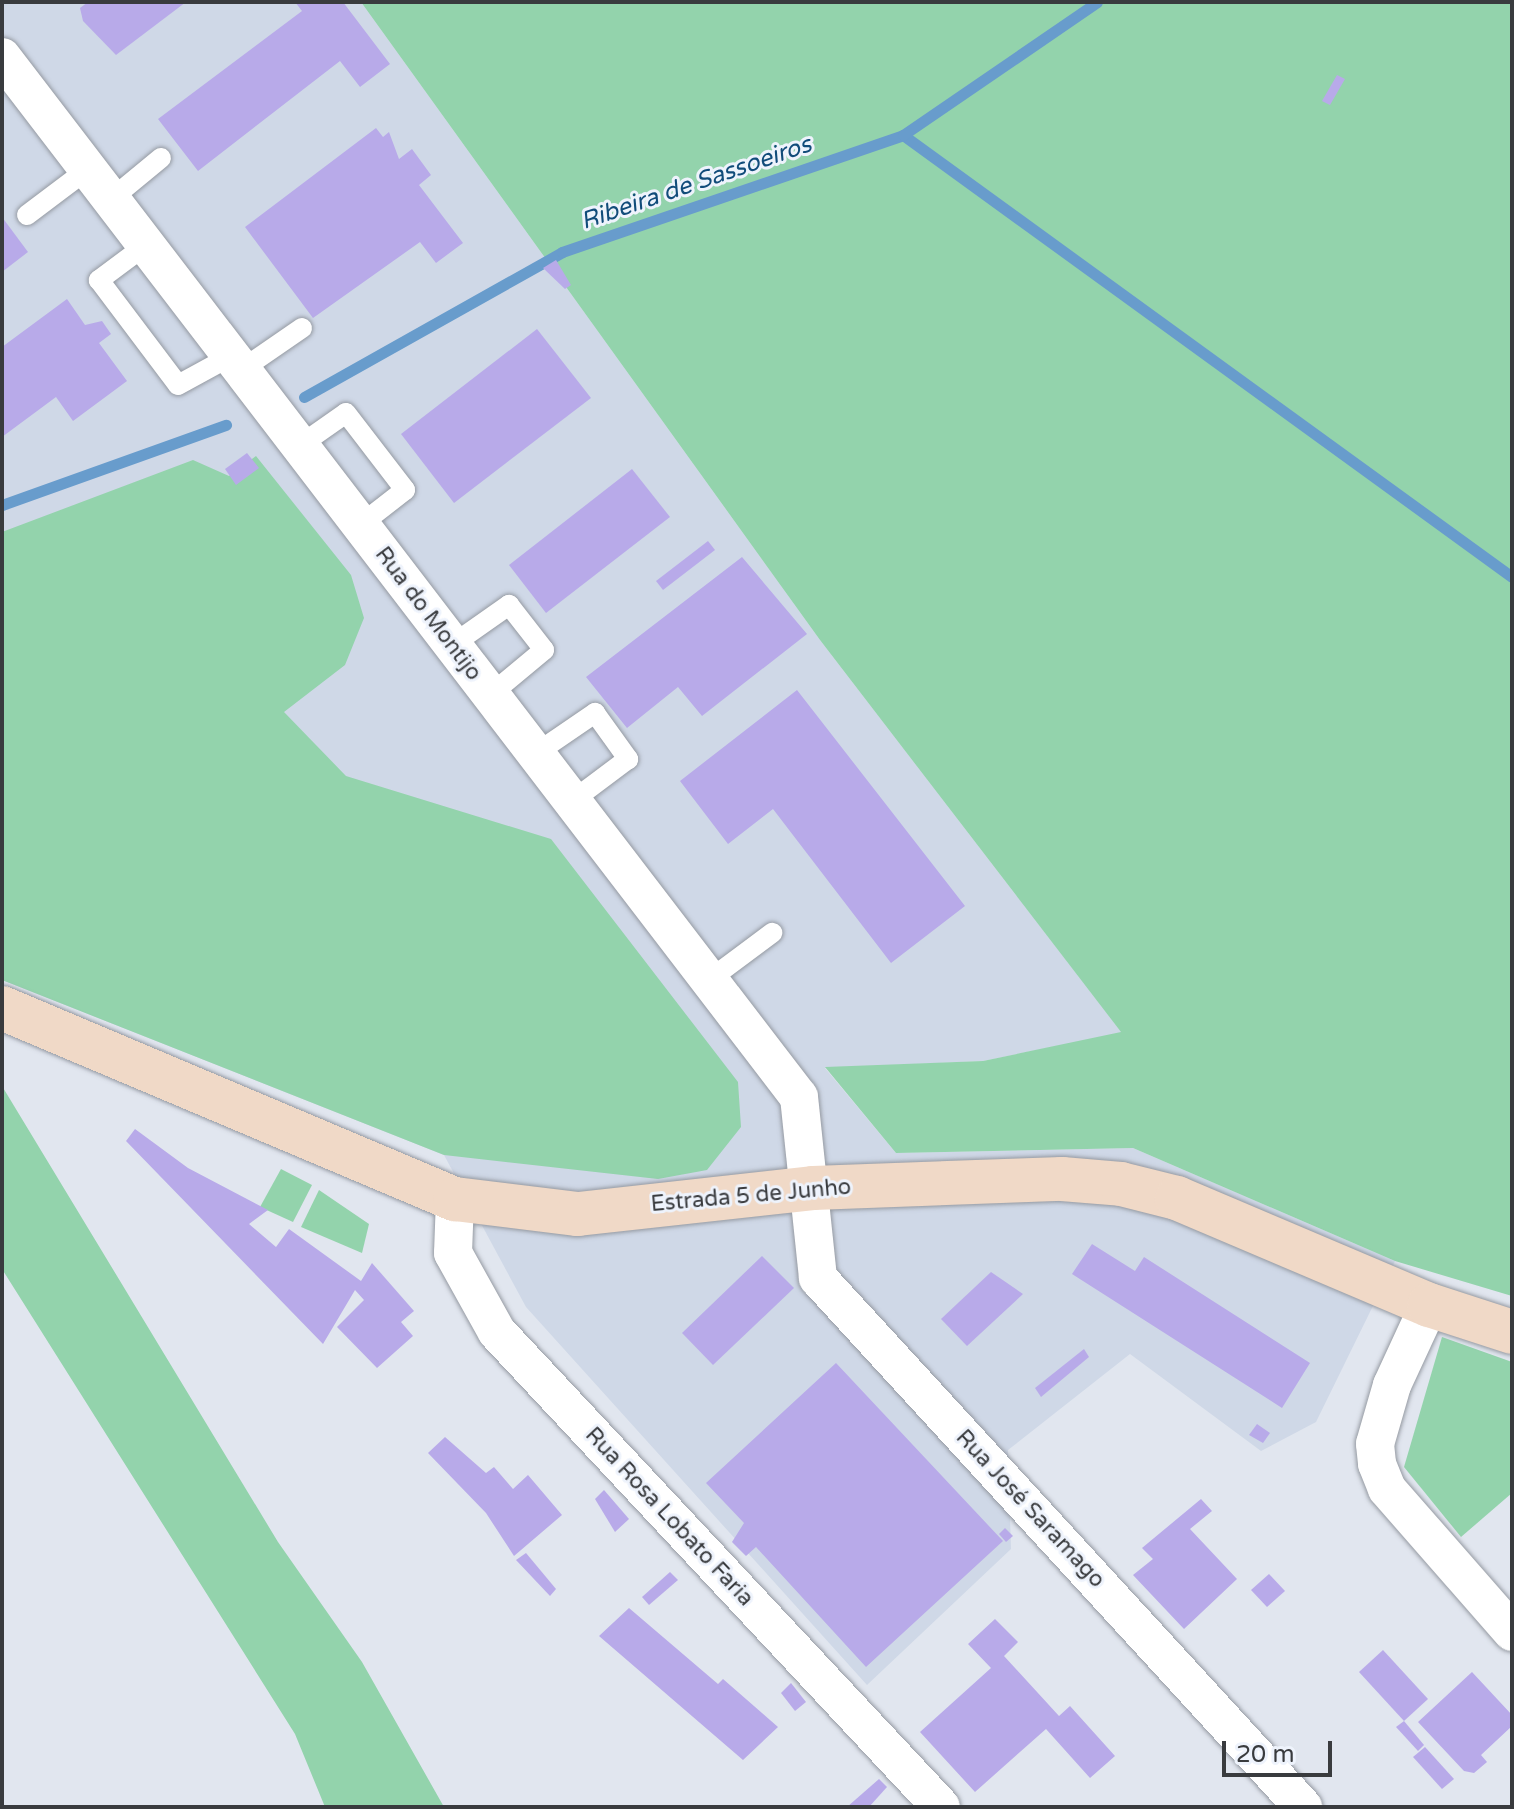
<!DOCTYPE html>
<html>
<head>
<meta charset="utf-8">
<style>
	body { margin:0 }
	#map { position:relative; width:1514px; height:1809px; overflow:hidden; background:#e1e6ef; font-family:"Varela Round",sans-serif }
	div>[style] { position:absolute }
	.built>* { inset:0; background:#cfd8e7 }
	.green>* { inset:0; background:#93d3ac }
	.stream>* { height:11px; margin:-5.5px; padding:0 5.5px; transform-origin:5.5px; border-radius:5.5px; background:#689ccc }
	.building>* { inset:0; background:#b8aae9 }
	.roads { filter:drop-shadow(0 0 2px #959aa2) drop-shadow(0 0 2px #959aa2) }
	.lane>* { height:20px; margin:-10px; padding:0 10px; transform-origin:10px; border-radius:10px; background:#fff }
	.street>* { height:38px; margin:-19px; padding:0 19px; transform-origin:19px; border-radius:19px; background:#fff }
	.secondary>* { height:44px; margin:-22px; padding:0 22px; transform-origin:22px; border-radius:22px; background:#f0d9c7 }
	span { translate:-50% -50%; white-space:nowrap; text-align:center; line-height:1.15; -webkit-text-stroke:6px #eef3fc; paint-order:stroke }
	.street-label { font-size:22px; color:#393b3e }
	.water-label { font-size:24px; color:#114c7a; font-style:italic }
	.frame { position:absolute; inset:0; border:4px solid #393b3e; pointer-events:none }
	.scale { position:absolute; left:1222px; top:1741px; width:110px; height:36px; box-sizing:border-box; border:4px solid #393b3e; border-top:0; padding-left:10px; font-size:24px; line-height:28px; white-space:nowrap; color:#393b3e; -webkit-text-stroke:6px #eef3fc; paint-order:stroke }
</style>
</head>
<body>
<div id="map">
	<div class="built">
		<div style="clip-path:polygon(2px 2px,361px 2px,820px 640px,1122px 1033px,983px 1061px,825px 1068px,896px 1153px,1133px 1148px,1395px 1261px,1316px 1422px,1261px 1451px,1130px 1354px,1008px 1450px,1011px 1549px,867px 1685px,526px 1307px,444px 1155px,2px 980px)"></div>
	</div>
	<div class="green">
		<div style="clip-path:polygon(361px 2px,1512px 2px,1512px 1296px,1395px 1261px,1133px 1148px,896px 1153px,825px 1067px,983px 1061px,1121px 1032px,820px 640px)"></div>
		<div style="clip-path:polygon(256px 456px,351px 575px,364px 618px,345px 665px,284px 712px,346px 776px,551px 839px,738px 1082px,741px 1127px,707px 1170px,658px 1179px,444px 1155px,2px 980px,2px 532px,193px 460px,229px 476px)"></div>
		<div style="clip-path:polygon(2px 1086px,278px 1542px,362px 1662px,444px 1807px,325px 1807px,295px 1734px,2px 1269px)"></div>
		<div style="clip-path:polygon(281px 1169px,312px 1185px,293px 1222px,260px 1207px)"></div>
		<div style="clip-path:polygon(319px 1190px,369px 1224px,362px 1253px,301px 1227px)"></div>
		<div style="clip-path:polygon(1442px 1337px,1512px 1362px,1512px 1493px,1461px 1537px,1404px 1467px)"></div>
	</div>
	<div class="stream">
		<div style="left:903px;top:135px;width:752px;rotate:35.97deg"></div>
		<div style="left:304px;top:397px;width:296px;rotate:-29.3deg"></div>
		<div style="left:562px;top:252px;width:361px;rotate:-18.9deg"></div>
		<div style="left:903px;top:135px;width:235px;rotate:-34.4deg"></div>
		<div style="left:2px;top:505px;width:238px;rotate:-19.7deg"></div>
	</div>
	<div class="building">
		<div style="clip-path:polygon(88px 2px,186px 2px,116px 55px,83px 21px,80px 8px)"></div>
		<div style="clip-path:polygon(295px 2px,343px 2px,390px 64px,360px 87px,340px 61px,198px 171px,158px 119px,302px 11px)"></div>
		<div style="clip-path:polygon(1337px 75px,1345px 79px,1330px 105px,1322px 101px)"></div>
		<div style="clip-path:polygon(376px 128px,383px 137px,389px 132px,399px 159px,412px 149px,431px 175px,419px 185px,463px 243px,436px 263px,420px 242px,313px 318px,245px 227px)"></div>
		<div style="clip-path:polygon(2px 217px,28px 252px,2px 272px)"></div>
		<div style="clip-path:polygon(556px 260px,571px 285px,565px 289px,543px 268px)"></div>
		<div style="clip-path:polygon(67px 299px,85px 325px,102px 321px,111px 334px,99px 343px,127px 381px,73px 421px,56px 397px,2px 437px,2px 347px)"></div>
		<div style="clip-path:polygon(537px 329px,591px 398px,454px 503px,401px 434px)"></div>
		<div style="clip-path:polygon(247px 453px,259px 468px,236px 485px,225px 469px)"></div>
		<div style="clip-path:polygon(632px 469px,670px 517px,546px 613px,509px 565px)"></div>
		<div style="clip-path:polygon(708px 541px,715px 550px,663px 590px,656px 581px)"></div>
		<div style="clip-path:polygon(742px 557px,807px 634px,702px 716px,678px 687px,627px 728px,586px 677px)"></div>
		<div style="clip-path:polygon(797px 690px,965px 906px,891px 963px,773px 809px,728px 844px,680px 781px)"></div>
		<div style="clip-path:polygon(135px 1129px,188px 1168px,268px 1210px,249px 1224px,276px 1247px,289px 1229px,361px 1281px,372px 1263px,414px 1311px,401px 1322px,413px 1336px,377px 1368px,337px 1327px,364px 1300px,355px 1290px,323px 1344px,126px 1141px)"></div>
		<div style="clip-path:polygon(1092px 1244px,1135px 1271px,1144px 1257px,1310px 1363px,1282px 1408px,1072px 1274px)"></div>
		<div style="clip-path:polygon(762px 1256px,794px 1288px,713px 1365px,682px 1333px)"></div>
		<div style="clip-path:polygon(991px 1272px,1023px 1294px,967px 1346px,941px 1319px)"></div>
		<div style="clip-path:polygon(1084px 1349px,1089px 1357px,1041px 1397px,1035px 1388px)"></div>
		<div style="clip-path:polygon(836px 1363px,1003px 1541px,866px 1667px,756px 1547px,746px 1556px,732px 1542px,744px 1523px,706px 1483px)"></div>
		<div style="clip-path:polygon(1257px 1424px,1270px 1433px,1263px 1443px,1249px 1435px)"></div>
		<div style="clip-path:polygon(445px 1437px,486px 1473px,494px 1467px,513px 1489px,528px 1475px,562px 1515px,514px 1556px,486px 1513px,428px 1453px)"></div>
		<div style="clip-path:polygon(604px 1490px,629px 1519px,615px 1532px,595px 1499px)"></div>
		<div style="clip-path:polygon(1201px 1499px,1212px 1511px,1190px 1529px,1237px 1579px,1184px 1629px,1133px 1575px,1153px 1559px,1142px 1548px)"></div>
		<div style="clip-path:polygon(1005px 1528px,1013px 1536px,1006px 1542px,999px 1534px)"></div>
		<div style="clip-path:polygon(526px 1553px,556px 1589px,550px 1596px,516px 1560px)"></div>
		<div style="clip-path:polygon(670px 1572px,678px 1580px,649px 1605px,642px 1597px)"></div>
		<div style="clip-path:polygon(1269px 1574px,1285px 1591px,1267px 1607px,1251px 1590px)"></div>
		<div style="clip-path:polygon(629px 1608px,718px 1684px,723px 1679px,778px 1727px,743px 1760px,599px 1636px)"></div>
		<div style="clip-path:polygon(995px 1619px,1018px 1642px,1004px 1656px,1059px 1716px,1070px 1706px,1115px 1756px,1090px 1778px,1046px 1729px,975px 1792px,920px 1732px,991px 1668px,968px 1644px)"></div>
		<div style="clip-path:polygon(1383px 1650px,1428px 1699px,1404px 1721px,1359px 1672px)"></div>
		<div style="clip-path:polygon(1472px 1672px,1512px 1715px,1512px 1726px,1481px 1755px,1487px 1762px,1474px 1773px,1464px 1771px,1418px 1722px)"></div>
		<div style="clip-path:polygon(791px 1683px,806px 1702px,795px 1711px,781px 1693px)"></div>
		<div style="clip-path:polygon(1404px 1721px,1424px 1745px,1418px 1751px,1396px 1727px)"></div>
		<div style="clip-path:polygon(1425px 1747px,1454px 1779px,1442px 1789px,1413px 1757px)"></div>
		<div style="clip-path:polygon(879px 1779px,887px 1787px,869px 1807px,847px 1807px)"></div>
	</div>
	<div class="roads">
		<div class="lane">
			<div style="left:110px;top:200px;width:66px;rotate:-39.5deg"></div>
			<div style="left:27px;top:215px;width:76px;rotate:-37deg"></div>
			<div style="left:146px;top:245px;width:59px;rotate:143.3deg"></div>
			<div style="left:99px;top:280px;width:131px;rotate:53deg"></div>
			<div style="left:178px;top:385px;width:60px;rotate:-28.7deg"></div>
			<div style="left:241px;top:370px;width:74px;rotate:-34.5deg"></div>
			<div style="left:299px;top:446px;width:57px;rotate:-35.1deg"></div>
			<div style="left:346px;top:413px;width:97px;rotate:52.5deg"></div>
			<div style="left:405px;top:490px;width:57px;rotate:142.1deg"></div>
			<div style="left:452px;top:645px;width:70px;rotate:-35.1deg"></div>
			<div style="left:509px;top:605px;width:57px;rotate:52.1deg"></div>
			<div style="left:544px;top:650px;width:70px;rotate:140.2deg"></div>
			<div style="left:535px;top:754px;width:73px;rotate:-34.3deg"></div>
			<div style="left:595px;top:713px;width:57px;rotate:54.3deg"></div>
			<div style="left:628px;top:759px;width:70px;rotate:143.1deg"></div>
			<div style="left:709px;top:980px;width:79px;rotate:-36.7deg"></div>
		</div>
		<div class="street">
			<div style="left:2px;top:57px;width:1310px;rotate:52.54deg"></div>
			<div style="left:799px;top:1097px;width:182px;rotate:84deg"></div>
			<div style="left:818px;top:1278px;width:718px;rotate:47.48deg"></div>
			<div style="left:455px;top:1199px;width:54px;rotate:92.1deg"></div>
			<div style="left:453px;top:1253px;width:90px;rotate:60.9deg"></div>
			<div style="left:497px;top:1332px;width:650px;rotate:46.93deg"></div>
			<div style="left:1429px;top:1305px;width:88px;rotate:114.8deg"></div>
			<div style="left:1392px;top:1385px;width:61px;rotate:106.1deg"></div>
			<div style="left:1375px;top:1444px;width:20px;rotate:84deg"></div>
			<div style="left:1377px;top:1464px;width:27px;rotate:68deg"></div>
			<div style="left:1387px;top:1489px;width:190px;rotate:48.8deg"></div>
		</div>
		<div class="secondary">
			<div style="left:2px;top:1008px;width:492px;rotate:22.9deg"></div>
			<div style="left:455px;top:1199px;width:124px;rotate:7deg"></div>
			<div style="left:578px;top:1214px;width:236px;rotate:-6.3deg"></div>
			<div style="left:813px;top:1188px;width:249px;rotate:-2.1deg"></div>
			<div style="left:1062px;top:1179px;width:59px;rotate:4.8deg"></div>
			<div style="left:1121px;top:1184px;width:58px;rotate:14deg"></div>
			<div style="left:1177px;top:1198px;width:274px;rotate:23deg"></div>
			<div style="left:1429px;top:1305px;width:87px;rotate:18deg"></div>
		</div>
	</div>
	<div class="street-label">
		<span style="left:428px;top:614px;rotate:53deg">Rua do Montijo</span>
		<span style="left:751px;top:1196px;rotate:-5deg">Estrada 5 de Junho</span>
		<span style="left:1030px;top:1509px;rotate:47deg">Rua José Saramago</span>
		<span style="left:669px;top:1517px;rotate:47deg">Rua Rosa Lobato Faria</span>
	</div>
	<div class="water-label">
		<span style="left:696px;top:183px;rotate:-19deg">Ribeira de Sassoeiros</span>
	</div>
	<div class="frame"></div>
	<div class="scale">20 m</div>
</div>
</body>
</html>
